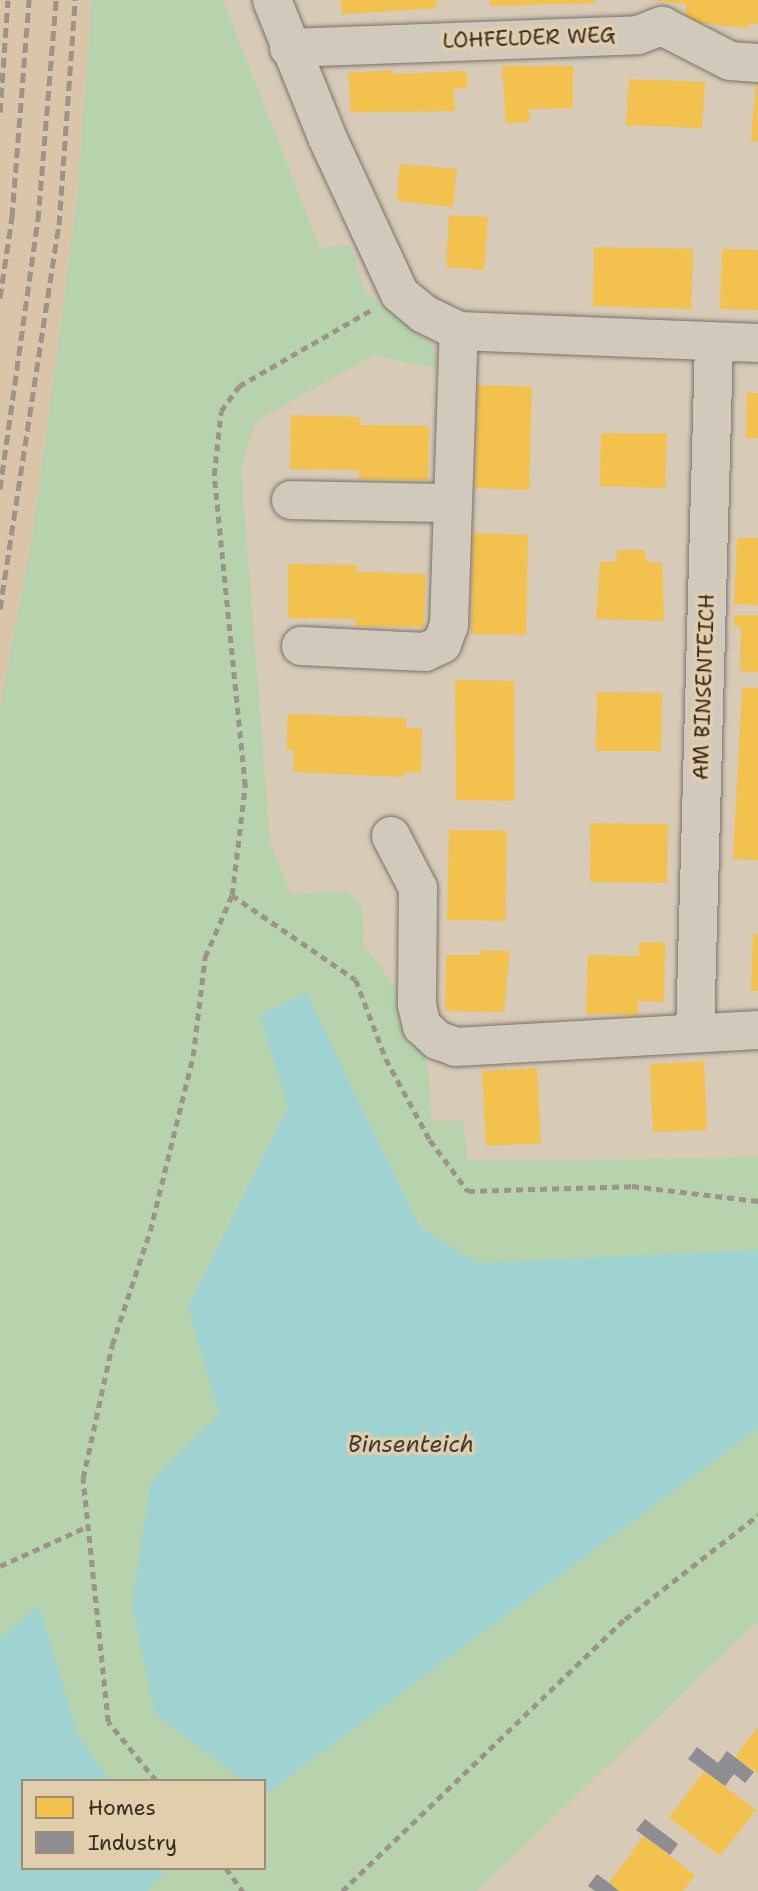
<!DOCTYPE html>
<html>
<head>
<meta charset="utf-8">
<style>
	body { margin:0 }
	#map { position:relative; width:758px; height:1891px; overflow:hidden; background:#d7cab7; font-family:"Shantell Sans",sans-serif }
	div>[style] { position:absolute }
	.built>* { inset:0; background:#dac5a9 }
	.green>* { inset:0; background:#b6d3ad }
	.water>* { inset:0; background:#9ed3d2 }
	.homes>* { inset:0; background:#f2c14e }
	.industry>* { inset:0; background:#8d8d92 }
	.path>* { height:4.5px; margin-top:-2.25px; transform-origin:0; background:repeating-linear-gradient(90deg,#9c9489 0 7px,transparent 0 12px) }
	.roads { filter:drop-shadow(0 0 2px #7c7368) drop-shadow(0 0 2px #7c7368) }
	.minor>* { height:38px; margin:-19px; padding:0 19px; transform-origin:19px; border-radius:19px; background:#d1c9bc }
	.rail>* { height:5px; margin-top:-2.5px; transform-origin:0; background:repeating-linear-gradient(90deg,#9c9489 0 10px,transparent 0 15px) }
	span { translate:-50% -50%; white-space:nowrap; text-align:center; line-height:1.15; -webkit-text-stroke:7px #e1ceac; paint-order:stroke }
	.street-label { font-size:21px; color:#3b2a1e }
	.water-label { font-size:23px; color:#423b31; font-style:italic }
	.legend { position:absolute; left:21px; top:1779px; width:245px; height:91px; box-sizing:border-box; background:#e1ceac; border:2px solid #9f8c73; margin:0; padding:9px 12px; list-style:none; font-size:21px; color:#3b2a1e }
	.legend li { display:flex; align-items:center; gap:14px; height:35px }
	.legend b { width:35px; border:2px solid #9f8c73 }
</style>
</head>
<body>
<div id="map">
	<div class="built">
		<div style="clip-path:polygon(0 0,92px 0,76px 208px,33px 532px,0 708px)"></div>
	</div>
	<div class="green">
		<div style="clip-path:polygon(92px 0,223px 0,320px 248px,350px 245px,365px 292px,437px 348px,436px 368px,374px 355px,256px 421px,241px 467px,270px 842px,291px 894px,346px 891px,361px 904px,364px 945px,395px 986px,428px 1066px,432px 1121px,463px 1121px,468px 1161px,758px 1158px,758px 1250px,478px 1263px,420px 1228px,306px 992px,260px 1016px,288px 1107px,188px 1306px,219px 1414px,151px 1482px,155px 1714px,244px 1781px,110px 1781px,78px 1735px,39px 1607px,0 1638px,0 708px,33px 532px,76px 208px)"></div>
		<div style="clip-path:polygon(758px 1428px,758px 1621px,477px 1891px,147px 1891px,168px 1868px,264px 1868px,264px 1795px)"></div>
	</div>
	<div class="water">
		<div style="clip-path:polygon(306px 992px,420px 1228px,478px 1263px,758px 1250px,758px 1428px,264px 1795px,264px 1781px,244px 1781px,155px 1714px,132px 1604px,151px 1482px,219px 1414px,188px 1307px,288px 1107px,260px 1016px)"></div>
		<div style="clip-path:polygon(39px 1606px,78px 1735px,110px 1781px,23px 1781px,23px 1868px,168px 1868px,147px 1891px,0 1891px,0 1638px)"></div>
	</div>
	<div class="homes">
		<div style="clip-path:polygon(341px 0,436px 0,437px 8px,342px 14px)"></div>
		<div style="clip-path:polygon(490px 0,596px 0,596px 3px,490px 6px)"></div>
		<div style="clip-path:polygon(651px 0,758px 0,758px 24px,749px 23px,748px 28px,685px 22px,686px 4px)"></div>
		<div style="clip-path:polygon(502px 66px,573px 66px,573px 108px,529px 109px,530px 122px,506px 123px)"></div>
		<div style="clip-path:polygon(393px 70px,393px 74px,467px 71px,467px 88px,453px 89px,455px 111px,351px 112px,348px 73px)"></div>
		<div style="clip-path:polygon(629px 79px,705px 82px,702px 128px,626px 125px)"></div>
		<div style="clip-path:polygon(756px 83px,758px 83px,758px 142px,751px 141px)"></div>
		<div style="clip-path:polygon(400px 164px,457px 169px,453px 207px,397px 201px)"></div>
		<div style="clip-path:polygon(449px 215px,488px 217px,484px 270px,446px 267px)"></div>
		<div style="clip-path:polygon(594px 247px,693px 249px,691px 309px,593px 306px)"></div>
		<div style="clip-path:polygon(722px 249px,758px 250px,758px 310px,720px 309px)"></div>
		<div style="clip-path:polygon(478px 385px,532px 387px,529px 490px,475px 488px)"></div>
		<div style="clip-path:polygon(747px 393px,758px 393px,758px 438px,746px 438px)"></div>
		<div style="clip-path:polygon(291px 415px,360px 417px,360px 425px,429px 426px,428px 480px,359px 479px,359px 470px,290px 469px)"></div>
		<div style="clip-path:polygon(601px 433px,667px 434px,665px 488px,600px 486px)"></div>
		<div style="clip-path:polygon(473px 533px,528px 535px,526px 635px,471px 634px)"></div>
		<div style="clip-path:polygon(737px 538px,758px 538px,758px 605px,734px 604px)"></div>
		<div style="clip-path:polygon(618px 550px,644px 550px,647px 562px,662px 563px,664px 621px,596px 619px,600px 562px,615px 562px)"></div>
		<div style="clip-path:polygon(288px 564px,358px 565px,357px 572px,426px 574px,424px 627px,355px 626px,356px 619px,288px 618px)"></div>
		<div style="clip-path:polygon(734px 615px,758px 615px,758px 672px,740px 671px,741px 627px,734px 627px)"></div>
		<div style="clip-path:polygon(455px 680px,514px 681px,515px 801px,456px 800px)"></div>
		<div style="clip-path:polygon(742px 688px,758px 688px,758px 860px,733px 859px)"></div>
		<div style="clip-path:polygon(597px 692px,662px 693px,661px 751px,596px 751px)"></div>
		<div style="clip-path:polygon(288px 714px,406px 718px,406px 728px,422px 728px,421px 773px,405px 772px,405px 777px,293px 772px,294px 750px,286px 748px)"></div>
		<div style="clip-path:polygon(591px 823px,668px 824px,667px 883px,590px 882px)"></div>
		<div style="clip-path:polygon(449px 830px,507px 831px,505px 921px,447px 920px)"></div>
		<div style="clip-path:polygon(753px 934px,758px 934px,758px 991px,751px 991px)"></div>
		<div style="clip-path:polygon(639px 942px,665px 943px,664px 1002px,638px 1001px,638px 1015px,586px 1014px,588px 955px,639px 956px)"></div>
		<div style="clip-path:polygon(481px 950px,510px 951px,504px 1012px,445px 1011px,446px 955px,481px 955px)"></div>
		<div style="clip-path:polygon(704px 1061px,707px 1130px,653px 1132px,650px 1064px)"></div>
		<div style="clip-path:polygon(537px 1068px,541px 1143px,486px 1146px,482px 1071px)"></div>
		<div style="clip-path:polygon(758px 1727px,758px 1774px,735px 1757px)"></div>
		<div style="clip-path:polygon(704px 1771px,756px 1810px,720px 1856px,669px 1818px)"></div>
		<div style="clip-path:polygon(644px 1836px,695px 1875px,683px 1891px,619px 1891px,609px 1883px)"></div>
	</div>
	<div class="industry">
		<div style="clip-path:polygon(697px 1747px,718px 1763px,727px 1751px,754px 1772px,745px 1783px,734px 1774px,725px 1786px,688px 1759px)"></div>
		<div style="clip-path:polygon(645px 1819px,678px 1844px,670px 1855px,636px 1830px)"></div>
		<div style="clip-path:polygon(597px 1874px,609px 1883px,619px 1891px,595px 1891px,588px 1886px)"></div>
	</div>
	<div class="path">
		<div style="left:232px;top:895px;width:150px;rotate:34.4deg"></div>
		<div style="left:356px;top:980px;width:85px;rotate:69.2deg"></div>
		<div style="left:386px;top:1059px;width:92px;rotate:61.5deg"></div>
		<div style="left:430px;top:1140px;width:64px;rotate:53.3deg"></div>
		<div style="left:468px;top:1191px;width:164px;rotate:-1.7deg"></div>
		<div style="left:632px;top:1186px;width:127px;rotate:6.8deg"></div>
		<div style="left:0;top:1566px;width:97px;rotate:-24.4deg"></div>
		<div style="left:156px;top:1781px;width:76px;rotate:-129.1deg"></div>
		<div style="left:108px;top:1722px;width:245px;rotate:-95.9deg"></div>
		<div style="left:83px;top:1478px;width:136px;rotate:-77.7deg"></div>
		<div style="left:112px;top:1345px;width:120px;rotate:-71.6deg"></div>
		<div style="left:150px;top:1231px;width:180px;rotate:-76.2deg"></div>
		<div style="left:193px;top:1056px;width:100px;rotate:-83.1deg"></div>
		<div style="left:205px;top:957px;width:68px;rotate:-66.5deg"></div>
		<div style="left:232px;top:895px;width:110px;rotate:-83.2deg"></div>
		<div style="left:245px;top:786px;width:313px;rotate:-95.7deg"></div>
		<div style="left:214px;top:475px;width:64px;rotate:-83.8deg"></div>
		<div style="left:221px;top:411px;width:31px;rotate:-54deg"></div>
		<div style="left:239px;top:386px;width:152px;rotate:-29.9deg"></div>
		<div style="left:226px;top:1868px;width:29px;rotate:54deg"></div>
		<div style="left:342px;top:1891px;width:393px;rotate:-43.9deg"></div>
		<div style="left:625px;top:1619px;width:169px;rotate:-38deg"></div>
	</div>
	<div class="roads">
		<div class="minor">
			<div style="left:272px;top:0;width:148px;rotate:68.1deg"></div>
			<div style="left:327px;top:137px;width:173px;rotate:65.1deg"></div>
			<div style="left:400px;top:294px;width:31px;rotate:40deg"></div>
			<div style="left:424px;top:314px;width:39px;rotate:26deg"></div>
			<div style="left:459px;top:331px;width:299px;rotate:2.3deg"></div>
			<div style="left:289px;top:48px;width:349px;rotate:-2.1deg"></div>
			<div style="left:638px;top:35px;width:26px;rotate:-21deg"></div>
			<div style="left:662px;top:26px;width:76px;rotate:27.2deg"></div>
			<div style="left:730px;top:61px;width:28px;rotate:4deg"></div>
			<div style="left:291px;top:500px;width:161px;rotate:1.1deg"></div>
			<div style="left:301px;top:646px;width:124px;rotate:2.8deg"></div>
			<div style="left:425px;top:652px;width:19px;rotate:-25deg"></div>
			<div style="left:442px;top:644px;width:20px;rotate:-70deg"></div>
			<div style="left:449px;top:625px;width:294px;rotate:-88.1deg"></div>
			<div style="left:391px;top:836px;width:59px;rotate:62.6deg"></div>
			<div style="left:418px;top:888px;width:117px;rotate:90.5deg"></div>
			<div style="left:417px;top:1005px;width:22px;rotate:77deg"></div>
			<div style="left:422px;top:1026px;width:21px;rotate:43deg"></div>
			<div style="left:437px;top:1040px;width:20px;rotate:20deg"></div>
			<div style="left:456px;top:1047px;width:302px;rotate:-3.2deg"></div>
			<div style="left:695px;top:1033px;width:691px;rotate:-88.42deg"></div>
		</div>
	</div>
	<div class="rail">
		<div style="left:0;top:112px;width:112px;rotate:-85.9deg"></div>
		<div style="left:0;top:298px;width:82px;rotate:-81.6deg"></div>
		<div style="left:12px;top:217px;width:218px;rotate:-85.5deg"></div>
		<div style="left:0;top:489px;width:272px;rotate:-82deg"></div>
		<div style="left:38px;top:220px;width:221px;rotate:-85.3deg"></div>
		<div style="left:0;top:609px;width:389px;rotate:-81.3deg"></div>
		<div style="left:59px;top:225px;width:226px;rotate:-85.9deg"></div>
	</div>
	<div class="street-label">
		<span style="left:529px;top:38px;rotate:-2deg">LOHFELDER WEG</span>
		<span style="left:704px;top:687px;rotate:-88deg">AM BINSENTEICH</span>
	</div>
	<div class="water-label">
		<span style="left:411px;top:1444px">Binsenteich</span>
	</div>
	<ul class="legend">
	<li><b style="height:19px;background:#f2c14e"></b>Homes</li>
	<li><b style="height:19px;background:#8d8d92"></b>Industry</li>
	</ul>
</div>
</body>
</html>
